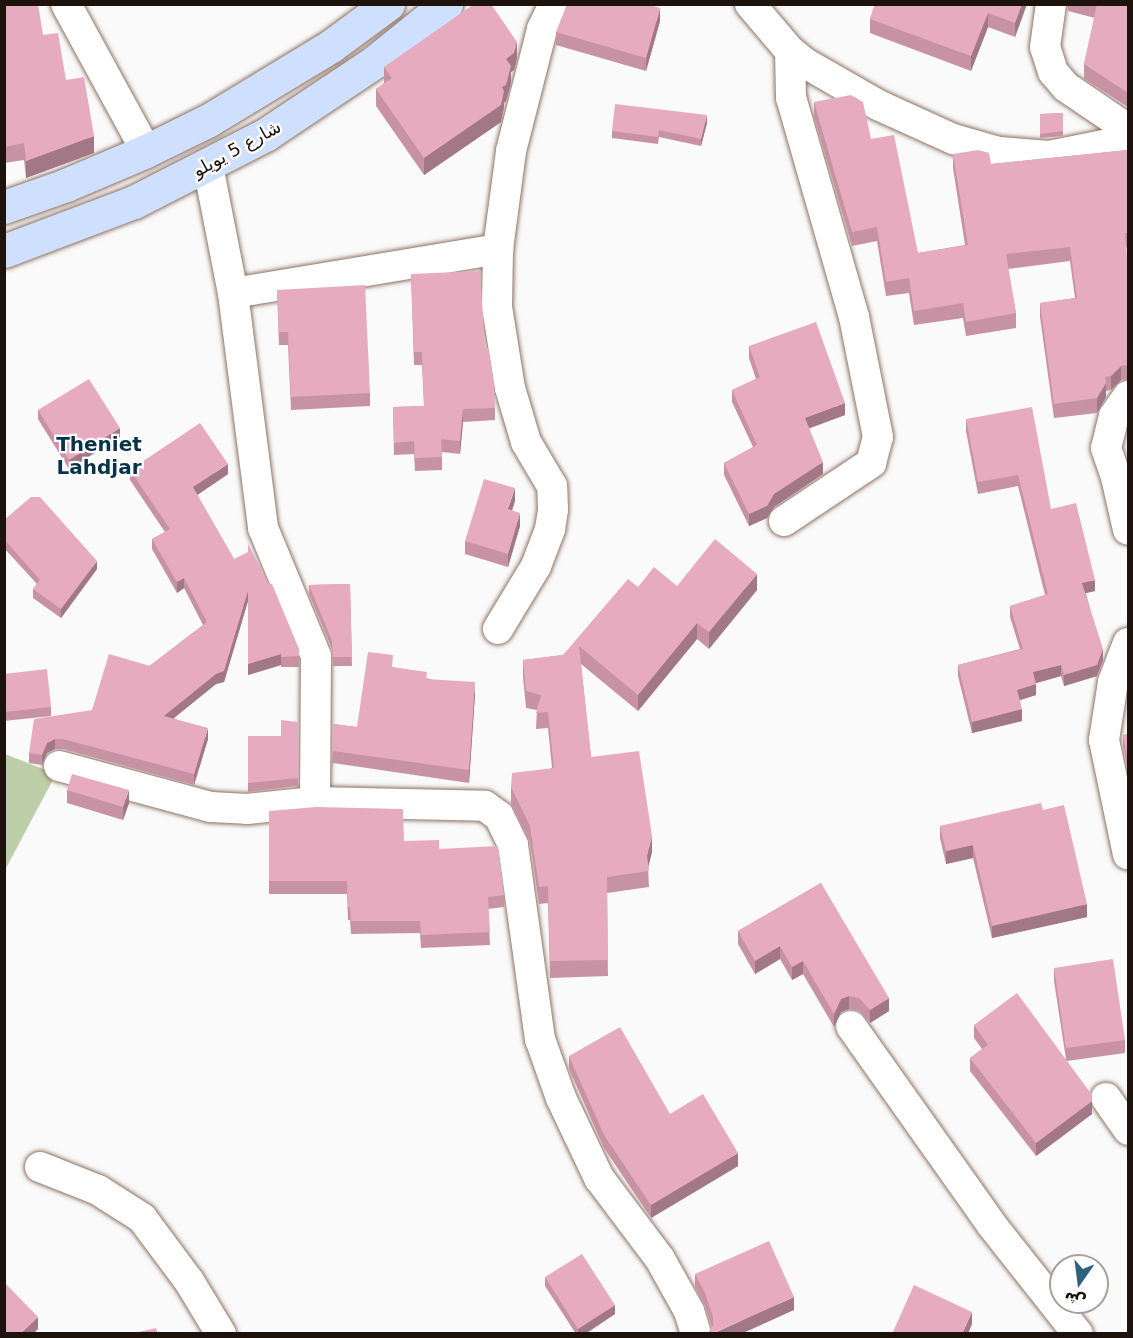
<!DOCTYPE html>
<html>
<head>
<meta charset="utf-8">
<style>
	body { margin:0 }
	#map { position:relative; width:1133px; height:1338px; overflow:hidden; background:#fafafa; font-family:"DejaVu Sans",Vazirmatn,sans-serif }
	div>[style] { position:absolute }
	.green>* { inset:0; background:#bdcfa8 }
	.roads { filter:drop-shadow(0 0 2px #8e7363) drop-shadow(0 0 2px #8e7363) }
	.minor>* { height:30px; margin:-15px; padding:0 15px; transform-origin:15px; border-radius:15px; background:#fff }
	.major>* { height:33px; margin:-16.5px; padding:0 16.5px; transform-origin:16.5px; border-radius:16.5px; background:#cfe0ff }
	.wall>* { inset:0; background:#c793a4 }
	.shaded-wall>* { inset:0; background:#a27886 }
	.building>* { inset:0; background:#e7abbf }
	span { translate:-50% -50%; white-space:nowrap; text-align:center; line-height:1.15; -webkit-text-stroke:4.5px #fff; paint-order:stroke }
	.street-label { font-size:18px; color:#1d130c }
	.neighbourhood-label { font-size:20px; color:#063348; font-weight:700 }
	.frame { position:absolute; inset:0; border:6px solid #1d130c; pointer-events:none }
	.north { position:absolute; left:1049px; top:1254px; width:60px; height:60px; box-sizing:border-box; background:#fff; border:2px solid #a5a19e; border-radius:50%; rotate:194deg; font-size:16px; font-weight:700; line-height:24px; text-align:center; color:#1d130c }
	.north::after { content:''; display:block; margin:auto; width:21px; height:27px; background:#2d617d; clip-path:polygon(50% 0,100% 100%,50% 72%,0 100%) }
</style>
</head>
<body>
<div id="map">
	<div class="green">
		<div style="clip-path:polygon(5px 754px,56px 774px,5px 870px)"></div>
	</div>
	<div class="roads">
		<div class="minor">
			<div style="left:66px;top:4px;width:167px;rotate:61.4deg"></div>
			<div style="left:750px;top:4px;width:62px;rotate:49.6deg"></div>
			<div style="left:790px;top:51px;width:19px;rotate:39deg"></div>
			<div style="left:805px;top:63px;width:84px;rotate:29.9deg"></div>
			<div style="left:878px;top:105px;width:82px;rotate:24.4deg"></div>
			<div style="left:953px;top:139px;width:48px;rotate:15.8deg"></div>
			<div style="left:999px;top:152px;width:50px;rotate:4.6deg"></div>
			<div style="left:1049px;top:156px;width:81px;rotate:-11.4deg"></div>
			<div style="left:1051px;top:4px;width:43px;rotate:97.9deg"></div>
			<div style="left:1045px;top:47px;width:26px;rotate:72deg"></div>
			<div style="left:1053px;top:72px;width:20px;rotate:49deg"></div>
			<div style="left:1066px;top:87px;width:75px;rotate:34.1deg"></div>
			<div style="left:208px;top:166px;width:129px;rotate:78.9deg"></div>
			<div style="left:233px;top:293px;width:237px;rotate:82.7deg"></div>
			<div style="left:263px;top:528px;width:139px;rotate:67.5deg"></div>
			<div style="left:316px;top:656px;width:146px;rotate:90.4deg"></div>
			<div style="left:233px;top:293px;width:269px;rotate:-9.4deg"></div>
			<div style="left:1128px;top:396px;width:24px;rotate:125deg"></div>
			<div style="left:1114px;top:416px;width:33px;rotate:104deg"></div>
			<div style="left:1106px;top:448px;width:31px;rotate:71deg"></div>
			<div style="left:1116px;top:477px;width:54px;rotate:77.2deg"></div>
			<div style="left:784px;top:521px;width:105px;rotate:-33.7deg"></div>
			<div style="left:871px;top:463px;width:27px;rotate:-75deg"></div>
			<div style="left:878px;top:437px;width:122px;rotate:-101.3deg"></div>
			<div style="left:854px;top:317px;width:228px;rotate:-106deg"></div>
			<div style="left:791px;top:98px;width:47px;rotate:-91.2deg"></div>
			<div style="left:498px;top:629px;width:74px;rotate:-58.9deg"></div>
			<div style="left:536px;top:566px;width:40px;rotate:-69deg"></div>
			<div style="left:550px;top:529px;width:20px;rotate:-81deg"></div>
			<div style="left:553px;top:509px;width:23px;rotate:-92deg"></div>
			<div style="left:552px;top:486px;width:51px;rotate:-120.6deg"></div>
			<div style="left:526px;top:442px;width:56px;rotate:-106.5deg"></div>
			<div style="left:510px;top:388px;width:82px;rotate:-99.1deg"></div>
			<div style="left:497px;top:307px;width:58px;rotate:-89deg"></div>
			<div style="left:498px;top:249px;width:99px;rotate:-82.4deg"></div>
			<div style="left:511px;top:151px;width:126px;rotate:-75.7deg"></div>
			<div style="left:542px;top:29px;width:28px;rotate:-64deg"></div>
			<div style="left:1128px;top:643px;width:42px;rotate:111deg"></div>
			<div style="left:1113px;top:682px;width:59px;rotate:98.8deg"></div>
			<div style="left:1104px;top:740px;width:117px;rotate:78.2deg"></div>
			<div style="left:59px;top:766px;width:157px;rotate:15.1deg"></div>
			<div style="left:211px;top:807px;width:36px;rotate:3deg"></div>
			<div style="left:247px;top:809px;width:68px;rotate:-5.9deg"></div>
			<div style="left:315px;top:802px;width:170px;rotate:1.3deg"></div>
			<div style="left:485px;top:806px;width:17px;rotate:36deg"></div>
			<div style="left:499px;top:816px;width:32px;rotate:64deg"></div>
			<div style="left:513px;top:845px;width:196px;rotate:82.1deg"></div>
			<div style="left:540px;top:1039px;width:63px;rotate:70.4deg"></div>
			<div style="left:561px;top:1098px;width:89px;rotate:64.6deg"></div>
			<div style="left:599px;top:1178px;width:101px;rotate:53deg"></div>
			<div style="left:660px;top:1259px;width:60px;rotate:60.9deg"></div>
			<div style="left:689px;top:1311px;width:24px;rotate:73deg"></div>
			<div style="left:851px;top:1026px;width:242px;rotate:54.7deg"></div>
			<div style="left:991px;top:1224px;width:140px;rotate:51.7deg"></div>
			<div style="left:1106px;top:1098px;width:39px;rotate:55deg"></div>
			<div style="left:40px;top:1167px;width:62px;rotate:21.6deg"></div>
			<div style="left:98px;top:1190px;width:52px;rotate:32.5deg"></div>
			<div style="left:142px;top:1218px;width:79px;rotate:53.3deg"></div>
			<div style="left:189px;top:1281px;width:62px;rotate:58.9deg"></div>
		</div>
		<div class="major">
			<div style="left:4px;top:207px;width:66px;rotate:-19.5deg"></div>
			<div style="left:66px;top:185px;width:87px;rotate:-23deg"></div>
			<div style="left:146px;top:151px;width:70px;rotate:-26.2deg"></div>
			<div style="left:209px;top:120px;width:143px;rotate:-31.2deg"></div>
			<div style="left:331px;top:46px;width:71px;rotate:-36.4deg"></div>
			<div style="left:4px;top:251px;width:139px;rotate:-20.7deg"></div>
			<div style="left:134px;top:202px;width:147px;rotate:-27.1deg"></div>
			<div style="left:265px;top:135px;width:130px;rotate:-33.7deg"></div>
			<div style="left:373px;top:63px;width:94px;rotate:-38.9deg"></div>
		</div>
	</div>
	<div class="wall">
		<div style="clip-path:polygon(4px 4px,43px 35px,66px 80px,94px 153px,26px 178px,24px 160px,4px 163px)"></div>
		<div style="clip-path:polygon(875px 4px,1027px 4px,1015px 37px,988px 27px,971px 71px,870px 33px,870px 19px)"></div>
		<div style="clip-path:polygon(1067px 4px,1128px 4px,1128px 107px,1084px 79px,1084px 64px,1095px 18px,1068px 11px)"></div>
		<div style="clip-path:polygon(660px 21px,646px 71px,556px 45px,556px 32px)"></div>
		<div style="clip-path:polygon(517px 58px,514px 70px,511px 72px,511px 83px,506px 101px,504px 103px,504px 107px,501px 122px,424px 175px,376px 106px,376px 89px,384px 83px,384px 67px)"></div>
		<div style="clip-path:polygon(814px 102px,871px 139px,918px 253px,965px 245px,953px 168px,953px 154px,991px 164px,1128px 150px,1128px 247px,1126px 248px,1128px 271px,1128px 379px,1121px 380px,1111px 390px,1106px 391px,1106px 397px,1097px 413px,1054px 418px,1040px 317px,1040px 303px,1075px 298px,1070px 261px,1008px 269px,1016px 313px,1016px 328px,966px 336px,963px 318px,914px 325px,909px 293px,886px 296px,877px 241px,852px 246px,814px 117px)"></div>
		<div style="clip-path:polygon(1063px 113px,1063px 136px,1040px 138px,1040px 114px)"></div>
		<div style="clip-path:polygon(707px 123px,701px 146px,659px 137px,658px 144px,612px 138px,612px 131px)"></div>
		<div style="clip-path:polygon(411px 274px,485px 348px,495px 408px,495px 420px,463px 422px,460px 454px,442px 452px,442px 470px,415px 471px,414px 454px,394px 455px,393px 407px,424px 406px,422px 365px,414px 365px)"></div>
		<div style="clip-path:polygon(277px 290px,370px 393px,370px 406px,291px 410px,288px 345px,279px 345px)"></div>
		<div style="clip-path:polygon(749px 346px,845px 415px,809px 428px,823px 474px,774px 507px,767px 518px,749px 526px,724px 475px,724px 463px,753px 447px,732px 402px,732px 390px,756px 379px,749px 358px)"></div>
		<div style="clip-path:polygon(38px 410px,120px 437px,69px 469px,38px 419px)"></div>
		<div style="clip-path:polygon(966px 419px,1051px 509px,1095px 591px,1086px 593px,1103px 660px,1097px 676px,1064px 686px,1061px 676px,1036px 683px,1036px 695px,1020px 700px,1022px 721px,972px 733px,958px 676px,958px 665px,1020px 649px,1010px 617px,1010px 606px,1045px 595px,1018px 486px,978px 494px,966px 431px)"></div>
		<div style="clip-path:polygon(130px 470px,228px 474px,197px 495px,234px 559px,299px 649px,299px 667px,281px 667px,281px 665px,248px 675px,248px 601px,224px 682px,216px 684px,174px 718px,208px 739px,194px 785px,63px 749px,55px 749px,47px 753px,42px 765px,29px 763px,29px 753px,92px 710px,203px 625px,184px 588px,177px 593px,152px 549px,152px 539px,165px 532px,130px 480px)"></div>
		<div style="clip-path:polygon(515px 501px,512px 510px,520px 526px,508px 567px,465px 554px,465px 541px)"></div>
		<div style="clip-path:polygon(4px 520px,97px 569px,61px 618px,33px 598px,33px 589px,37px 584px,4px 548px)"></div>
		<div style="clip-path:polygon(350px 584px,352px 666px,333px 666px,332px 649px,309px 594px,309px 585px)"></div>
		<div style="clip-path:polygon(677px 586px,757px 590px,709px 649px,697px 639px,638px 711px,581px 664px,591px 757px,652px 852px,648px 867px,649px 887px,607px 893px,608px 976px,550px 978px,548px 903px,539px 904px,530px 842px,511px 804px,511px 787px,552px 768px,548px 728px,536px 729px,537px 710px,526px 708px,523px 677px,523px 660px,563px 655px,638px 587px)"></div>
		<div style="clip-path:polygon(393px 667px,475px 694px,469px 783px,333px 763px,332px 768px,333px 724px,357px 727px)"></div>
		<div style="clip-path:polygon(4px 674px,51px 707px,51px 716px,4px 721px)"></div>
		<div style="clip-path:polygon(298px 722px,298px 786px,248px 792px,248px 736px,281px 736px)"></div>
		<div style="clip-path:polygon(1128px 734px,1128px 773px,1123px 746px,1123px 735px)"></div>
		<div style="clip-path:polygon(67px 790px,129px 803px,123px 820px,67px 803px)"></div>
		<div style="clip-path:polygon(1043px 810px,1087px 917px,992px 938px,973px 858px,946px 864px,940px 838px,940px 826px)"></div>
		<div style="clip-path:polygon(269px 811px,439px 849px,504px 895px,504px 907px,488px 909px,490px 945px,421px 948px,420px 933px,351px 934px,350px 920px,348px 920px,347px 894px,269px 894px)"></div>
		<div style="clip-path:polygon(821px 883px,889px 1011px,870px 1023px,859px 1011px,849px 1009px,841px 1012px,834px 1027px,803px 974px,792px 980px,780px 959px,755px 974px,738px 944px,738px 931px)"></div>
		<div style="clip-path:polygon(1054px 968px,1125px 1040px,1125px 1053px,1067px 1061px,1092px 1114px,1036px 1156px,970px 1071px,970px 1058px,982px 1049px,974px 1038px,974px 1025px,1066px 1059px,1054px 981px)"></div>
		<div style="clip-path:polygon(569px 1056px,670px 1114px,738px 1166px,651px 1218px,604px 1148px,569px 1069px)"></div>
		<div style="clip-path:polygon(695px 1274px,794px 1310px,712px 1327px,705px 1306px,695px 1287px)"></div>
		<div style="clip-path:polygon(545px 1277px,615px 1314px,585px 1334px,576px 1334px,545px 1286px)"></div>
	</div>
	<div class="shaded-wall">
		<div style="clip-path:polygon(1022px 4px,1027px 4px,1015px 37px,1015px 23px)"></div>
		<div style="clip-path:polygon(660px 8px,660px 21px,646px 71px,646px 58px)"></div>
		<div style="clip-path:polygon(988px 13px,988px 27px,971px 71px,971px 56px)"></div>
		<div style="clip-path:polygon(517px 42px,517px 58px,514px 70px,511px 72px,511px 83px,506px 101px,504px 103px,504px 107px,501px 122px,424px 175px,424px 158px,502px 87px,506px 59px)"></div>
		<div style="clip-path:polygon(707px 115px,707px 123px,701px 146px,701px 139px)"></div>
		<div style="clip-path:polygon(94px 136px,94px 153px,26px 178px,26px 161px)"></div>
		<div style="clip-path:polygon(1121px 366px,1121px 380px,1111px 390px,1111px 376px)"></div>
		<div style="clip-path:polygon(1106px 383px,1106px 397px,1097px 413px,1097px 398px)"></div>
		<div style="clip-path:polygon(845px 403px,845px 415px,805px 430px,805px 418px)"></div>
		<div style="clip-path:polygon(463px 409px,463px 422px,460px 454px,460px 441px)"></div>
		<div style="clip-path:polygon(120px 428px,120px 437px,69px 469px,69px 460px)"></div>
		<div style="clip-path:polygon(823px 462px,823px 474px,774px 507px,767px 518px,749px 526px,749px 514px,774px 494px)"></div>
		<div style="clip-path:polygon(228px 464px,228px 474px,193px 498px,193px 487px)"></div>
		<div style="clip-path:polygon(515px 488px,515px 501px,508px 522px,508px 509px)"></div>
		<div style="clip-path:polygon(520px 513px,520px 526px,508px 567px,508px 554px)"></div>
		<div style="clip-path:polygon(97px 561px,97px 569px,61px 618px,61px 609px)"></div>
		<div style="clip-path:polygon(757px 574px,757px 590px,709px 649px,709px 632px)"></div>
		<div style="clip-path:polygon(184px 578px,184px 588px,177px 593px,177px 582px)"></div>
		<div style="clip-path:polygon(1095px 580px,1095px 591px,1082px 594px,1082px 583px)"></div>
		<div style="clip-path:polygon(248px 591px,248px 601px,224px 682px,216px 684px,164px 726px,164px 716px)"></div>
		<div style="clip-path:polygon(697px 623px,697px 639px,638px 711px,638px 695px)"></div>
		<div style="clip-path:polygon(1103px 649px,1103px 660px,1097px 676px,1064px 686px,1064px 675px)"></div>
		<div style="clip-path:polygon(281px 654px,281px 665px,248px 675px,248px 664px)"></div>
		<div style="clip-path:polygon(1061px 665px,1061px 676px,1033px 684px,1033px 672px)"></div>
		<div style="clip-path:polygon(475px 682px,475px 694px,469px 783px,469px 770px)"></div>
		<div style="clip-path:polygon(1036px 684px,1036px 695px,1017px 701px,1017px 690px)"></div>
		<div style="clip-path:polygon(1022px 709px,1022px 721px,972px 733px,972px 722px)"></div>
		<div style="clip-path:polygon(208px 728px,208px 739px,194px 785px,194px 774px)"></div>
		<div style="clip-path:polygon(55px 739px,55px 749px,47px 753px,42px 765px,42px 755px,47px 743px)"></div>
		<div style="clip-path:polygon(129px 790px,129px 803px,123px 820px,123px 807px)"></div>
		<div style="clip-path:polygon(652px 836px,652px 852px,647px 872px,647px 856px)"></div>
		<div style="clip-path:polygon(973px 845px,973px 858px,946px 864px,946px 851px)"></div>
		<div style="clip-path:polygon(1087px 904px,1087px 917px,992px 938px,992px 926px)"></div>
		<div style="clip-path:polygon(780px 946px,780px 959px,755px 974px,755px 961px)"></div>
		<div style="clip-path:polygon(803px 961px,803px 974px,792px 980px,792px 967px)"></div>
		<div style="clip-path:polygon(849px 996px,849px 1009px,841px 1012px,834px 1027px,834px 1014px,841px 999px)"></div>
		<div style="clip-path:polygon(889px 998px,889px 1011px,870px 1023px,870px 1010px)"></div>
		<div style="clip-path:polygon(1092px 1101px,1092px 1114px,1036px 1156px,1036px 1143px)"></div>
		<div style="clip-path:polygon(738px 1153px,738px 1166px,651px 1218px,651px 1205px)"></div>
		<div style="clip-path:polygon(794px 1297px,794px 1310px,741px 1334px,712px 1334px)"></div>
		<div style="clip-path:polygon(615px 1305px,615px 1314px,585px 1334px,578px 1334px,578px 1329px)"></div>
		<div style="clip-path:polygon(972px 1312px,972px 1324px,968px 1334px,962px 1334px)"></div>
		<div style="clip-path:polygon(38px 1317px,38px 1329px,33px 1334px,20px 1334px)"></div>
	</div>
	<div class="building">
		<div style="clip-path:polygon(4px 4px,38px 4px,43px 35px,58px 33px,66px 80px,84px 77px,94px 136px,26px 161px,24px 143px,4px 147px)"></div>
		<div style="clip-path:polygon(474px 4px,491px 4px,517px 42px,514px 53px,506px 59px,511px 66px,506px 85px,502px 87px,504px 91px,501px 105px,424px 158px,376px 89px,392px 78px,384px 67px)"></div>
		<div style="clip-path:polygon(567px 4px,648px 4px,660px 8px,646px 58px,556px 32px)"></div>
		<div style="clip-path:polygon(875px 4px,1022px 4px,1015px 23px,988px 13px,971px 56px,870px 19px)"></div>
		<div style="clip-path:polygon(1097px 4px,1128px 4px,1128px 93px,1084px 64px)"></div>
		<div style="clip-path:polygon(851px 95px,863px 102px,871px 139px,894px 135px,918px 253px,968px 245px,953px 154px,978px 150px,989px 153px,991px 164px,1128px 150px,1128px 233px,1125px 233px,1128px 271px,1128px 365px,1121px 366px,1111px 376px,1105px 377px,1106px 383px,1097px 398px,1054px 404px,1040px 303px,1077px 298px,1070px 247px,1006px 254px,1016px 313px,966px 322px,963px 303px,914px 311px,909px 278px,886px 282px,877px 227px,852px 232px,814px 102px)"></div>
		<div style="clip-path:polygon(615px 104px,707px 115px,701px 139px,659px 130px,658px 137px,612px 131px)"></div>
		<div style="clip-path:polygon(1063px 113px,1063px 131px,1040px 134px,1040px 114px)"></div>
		<div style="clip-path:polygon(480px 271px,485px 348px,488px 348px,494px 383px,495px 408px,463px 409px,460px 441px,441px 439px,442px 457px,415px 458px,414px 441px,394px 443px,393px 407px,424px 406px,422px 352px,414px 352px,411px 274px)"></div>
		<div style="clip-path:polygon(365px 285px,370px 393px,291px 397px,288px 332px,279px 332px,277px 290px)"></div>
		<div style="clip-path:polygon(816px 322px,845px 403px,805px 418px,823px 462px,774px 494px,767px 506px,749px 514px,724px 463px,757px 445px,732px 390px,760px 377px,749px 346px)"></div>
		<div style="clip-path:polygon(89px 379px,120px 428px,69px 460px,38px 410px)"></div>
		<div style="clip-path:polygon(1032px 407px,1051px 509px,1076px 503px,1095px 580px,1082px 583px,1103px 649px,1097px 665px,1064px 675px,1061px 665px,1033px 672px,1036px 684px,1017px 690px,1022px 709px,972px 722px,958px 665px,1023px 649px,1010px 606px,1048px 594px,1018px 475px,978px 482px,966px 419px)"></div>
		<div style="clip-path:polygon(200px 423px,228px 464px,193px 487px,234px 559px,248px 552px,248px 544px,269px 584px,272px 584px,299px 649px,299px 656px,281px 657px,281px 654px,248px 664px,248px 591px,224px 671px,216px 674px,164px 716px,208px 728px,194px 774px,63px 739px,55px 739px,47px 743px,42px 755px,29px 753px,34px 719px,92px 710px,109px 654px,150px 666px,207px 622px,184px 578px,177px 582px,152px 539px,170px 529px,130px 470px)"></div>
		<div style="clip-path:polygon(484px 479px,515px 488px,508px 509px,520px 513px,508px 554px,465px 541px)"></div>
		<div style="clip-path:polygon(31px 497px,40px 497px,97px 561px,61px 609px,33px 589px,40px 580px,4px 539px,4px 520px)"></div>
		<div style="clip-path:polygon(715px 539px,757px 574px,709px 632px,697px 623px,638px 695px,579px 646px,591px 757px,639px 751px,652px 836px,647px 856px,649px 871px,607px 877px,608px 960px,550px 961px,548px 886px,539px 887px,530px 826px,511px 787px,512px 773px,554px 768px,548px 712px,536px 713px,541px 695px,526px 691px,523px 660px,563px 655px,628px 579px,638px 587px,654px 567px,677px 586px)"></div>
		<div style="clip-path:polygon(350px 584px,352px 657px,333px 657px,332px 641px,309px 585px)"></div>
		<div style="clip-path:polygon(368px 652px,393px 655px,392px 667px,427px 672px,426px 679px,475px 682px,469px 770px,333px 751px,332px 756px,333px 724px,357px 727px)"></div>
		<div style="clip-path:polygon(47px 669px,51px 707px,4px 712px,4px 674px)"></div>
		<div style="clip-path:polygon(281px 720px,298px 722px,298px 778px,248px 783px,248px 736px,281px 736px)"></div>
		<div style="clip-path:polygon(1128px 734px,1128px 762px,1123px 735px)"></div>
		<div style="clip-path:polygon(72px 774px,129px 790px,123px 807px,67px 790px)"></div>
		<div style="clip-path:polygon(1041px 803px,1043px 810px,1064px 805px,1087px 904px,992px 926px,973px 845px,946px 851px,940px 826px)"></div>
		<div style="clip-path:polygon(316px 807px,403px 809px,404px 841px,439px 840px,439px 849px,498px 846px,504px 895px,488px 897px,490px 932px,421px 935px,420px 921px,351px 921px,350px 907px,348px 907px,347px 881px,269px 881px,269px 811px)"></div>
		<div style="clip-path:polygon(821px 883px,889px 998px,870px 1010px,859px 998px,849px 996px,841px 999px,834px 1014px,803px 961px,792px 967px,780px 946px,755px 961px,738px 931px)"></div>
		<div style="clip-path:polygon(1113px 959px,1125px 1040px,1066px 1048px,1054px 968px)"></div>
		<div style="clip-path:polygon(1017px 993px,1092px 1095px,1092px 1101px,1036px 1143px,970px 1058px,988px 1045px,974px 1025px)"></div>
		<div style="clip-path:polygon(620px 1027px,670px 1114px,703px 1094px,738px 1153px,651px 1205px,604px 1135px,569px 1056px)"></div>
		<div style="clip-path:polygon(769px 1241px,794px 1297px,712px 1334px,707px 1334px,713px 1326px,713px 1317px,705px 1293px,695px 1274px)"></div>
		<div style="clip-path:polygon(582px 1254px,615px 1305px,578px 1329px,545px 1277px)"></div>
		<div style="clip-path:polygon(4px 1282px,38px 1317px,20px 1334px,4px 1334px)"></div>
		<div style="clip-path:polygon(914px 1285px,972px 1312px,962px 1334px,892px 1334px)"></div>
		<div style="clip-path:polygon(156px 1328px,158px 1334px,130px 1334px)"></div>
	</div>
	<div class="street-label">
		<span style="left:237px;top:149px;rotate:-29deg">شارع 5 يويلو</span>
	</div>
	<div class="neighbourhood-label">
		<span style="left:99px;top:456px">Theniet<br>Lahdjar</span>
	</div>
	<div class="frame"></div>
	<div class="north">ش</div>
</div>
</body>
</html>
